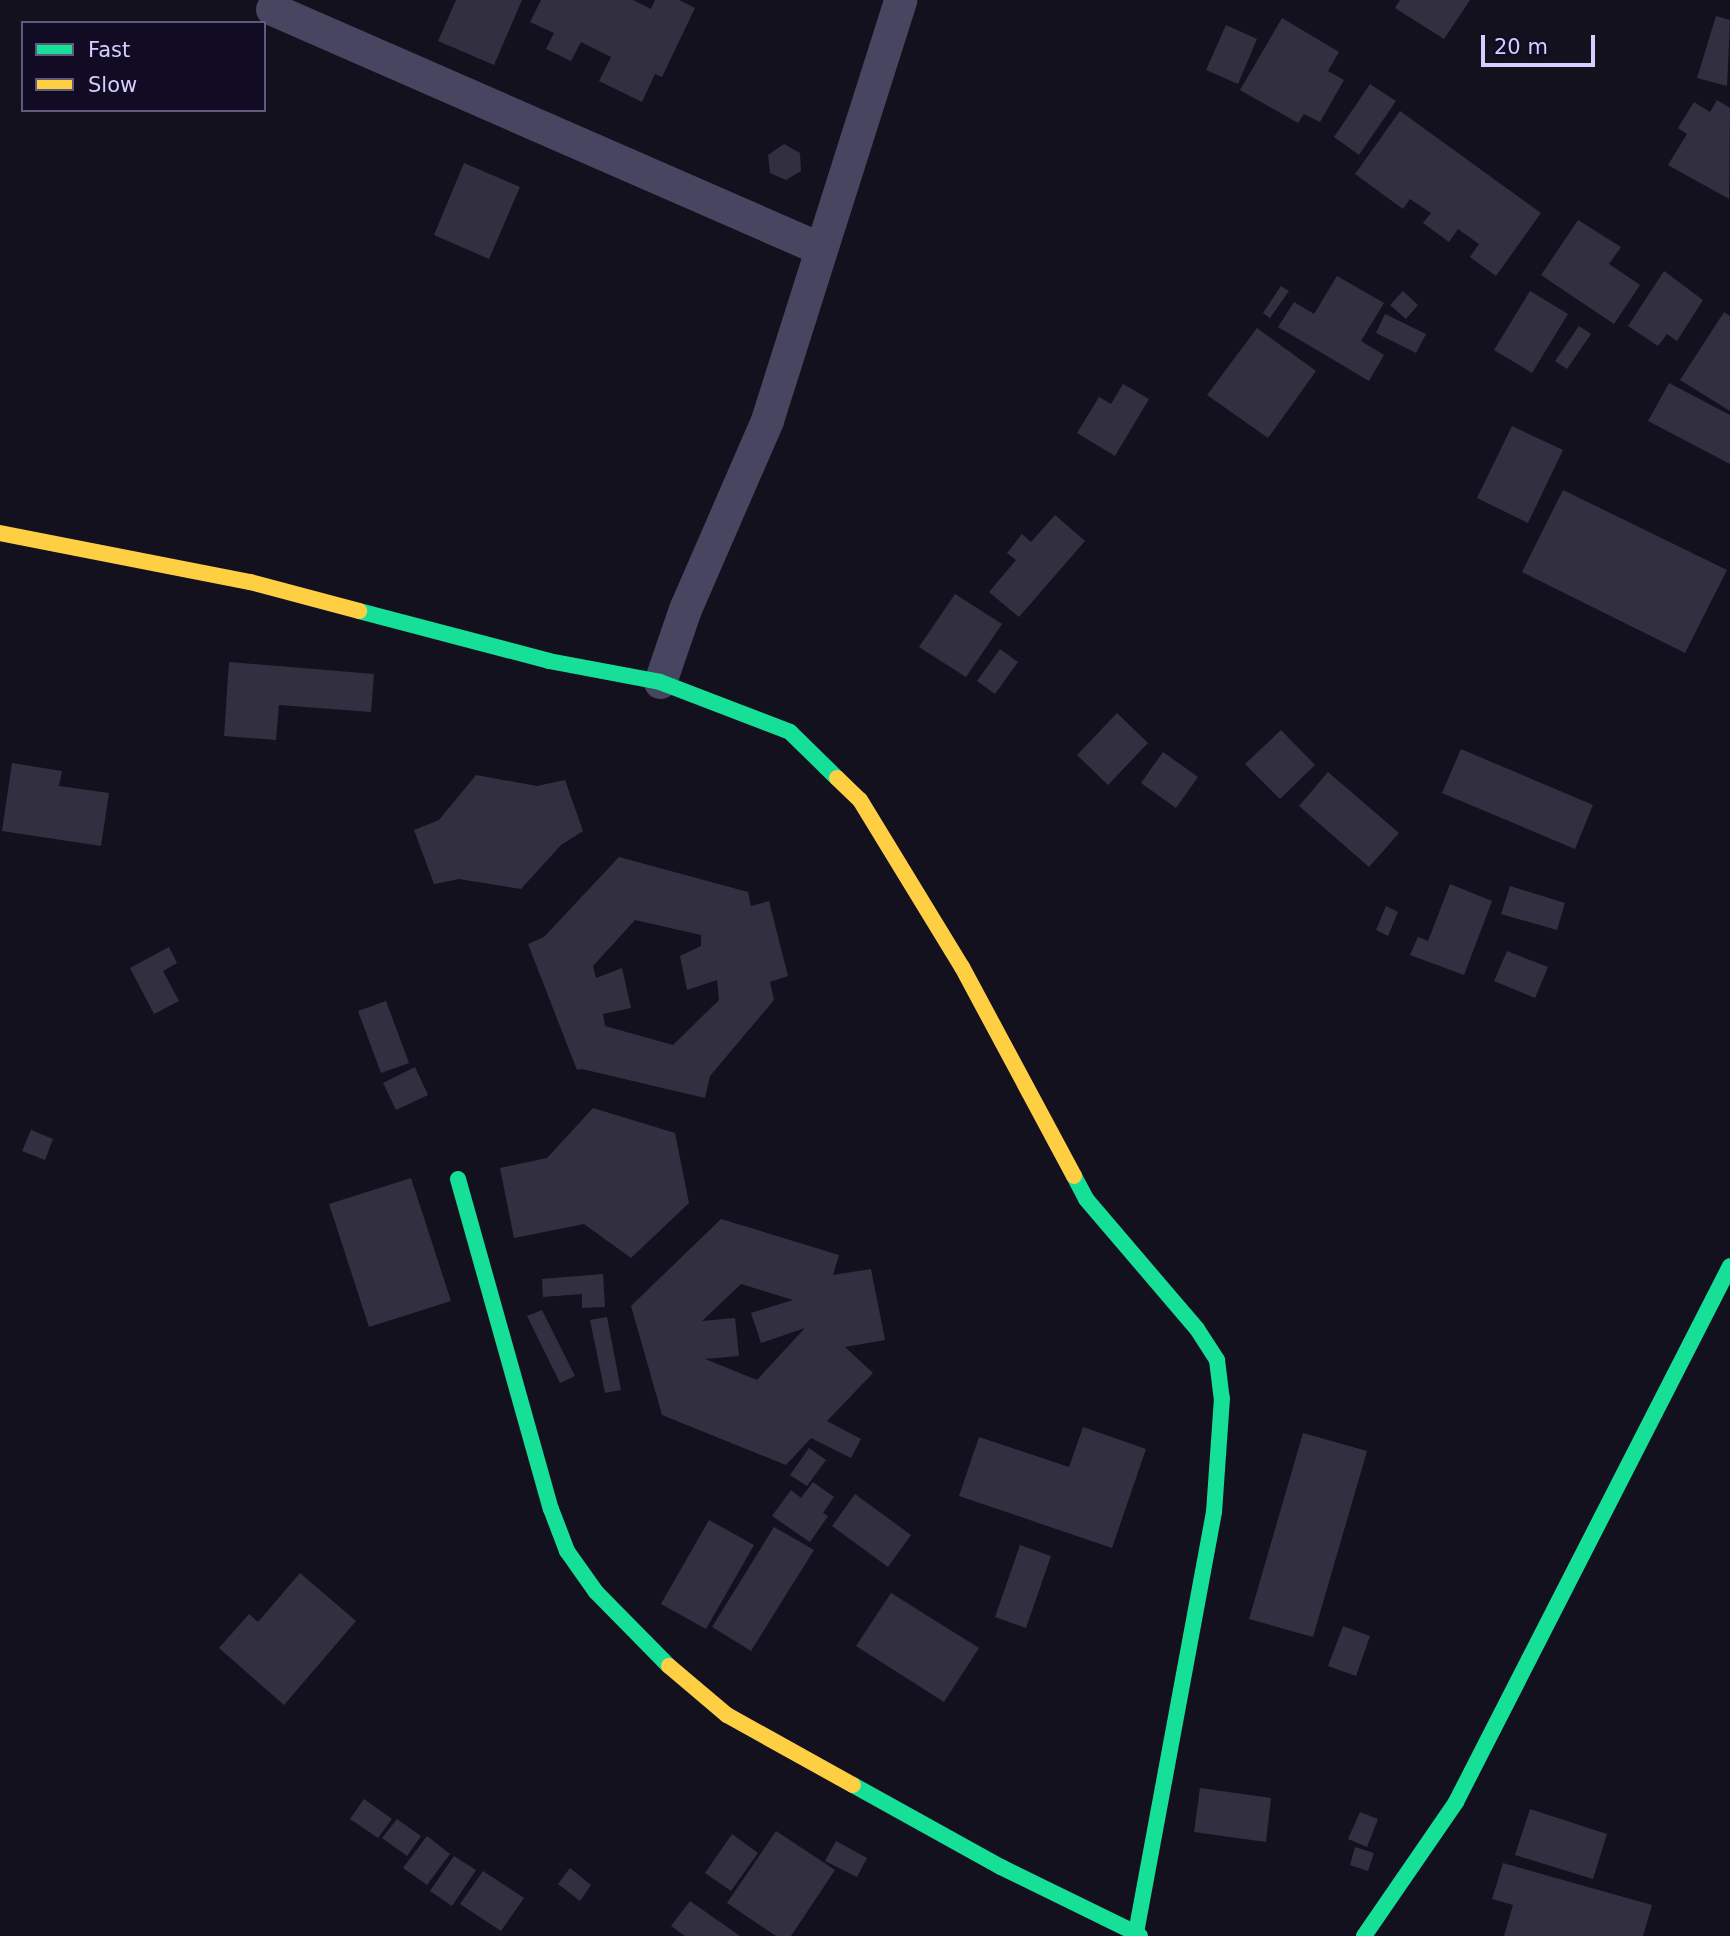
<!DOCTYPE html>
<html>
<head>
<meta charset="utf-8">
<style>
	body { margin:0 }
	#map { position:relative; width:1730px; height:1936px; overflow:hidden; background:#14111e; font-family:"DejaVu Sans",sans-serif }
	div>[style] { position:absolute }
	.building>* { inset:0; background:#322f40 }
	.street>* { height:33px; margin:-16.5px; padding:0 16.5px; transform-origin:16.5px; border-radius:16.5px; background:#47455f }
	.fast>* { height:16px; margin:-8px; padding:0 8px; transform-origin:8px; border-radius:8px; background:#16e098 }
	.slow>* { height:16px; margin:-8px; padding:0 8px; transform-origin:8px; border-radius:8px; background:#ffcf43 }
	span { translate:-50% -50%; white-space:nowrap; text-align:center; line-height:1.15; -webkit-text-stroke:7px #110c23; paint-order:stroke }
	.legend { position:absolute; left:21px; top:21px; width:245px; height:91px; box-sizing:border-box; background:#110c23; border:2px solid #5f5a7b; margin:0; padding:9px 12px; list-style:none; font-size:21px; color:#d5ceff }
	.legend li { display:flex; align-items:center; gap:14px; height:35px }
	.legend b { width:35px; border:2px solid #5f5a7b }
	.scale { position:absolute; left:1481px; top:35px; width:114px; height:32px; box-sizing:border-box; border:4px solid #d5ceff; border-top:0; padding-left:9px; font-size:21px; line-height:24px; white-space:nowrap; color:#d5ceff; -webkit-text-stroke:5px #110c23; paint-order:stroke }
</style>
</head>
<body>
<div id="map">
	<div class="building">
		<div style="clip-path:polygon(456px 0,522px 0,494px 65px,438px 41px)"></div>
		<div style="clip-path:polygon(541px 0,633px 0,651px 9px,655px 0,679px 0,695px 8px,662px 77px,655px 74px,642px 102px,599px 81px,611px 57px,581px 42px,571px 61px,546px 49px,554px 33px,530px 22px)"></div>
		<div style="clip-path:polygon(1400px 0,1470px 0,1444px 39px,1395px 8px)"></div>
		<div style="clip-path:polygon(1716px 16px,1730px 20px,1727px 86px,1697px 78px)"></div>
		<div style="clip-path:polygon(1282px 18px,1339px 52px,1328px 71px,1344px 80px,1320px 122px,1304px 114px,1298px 123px,1240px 90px)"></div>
		<div style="clip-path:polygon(1226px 25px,1257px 39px,1238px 84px,1206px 70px)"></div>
		<div style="clip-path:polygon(1370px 84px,1396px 101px,1359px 155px,1334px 137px)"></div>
		<div style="clip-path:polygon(1717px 100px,1730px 108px,1729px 199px,1668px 165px,1687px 134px,1678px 128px,1694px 102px,1710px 112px)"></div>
		<div style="clip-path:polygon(1400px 111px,1541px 213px,1496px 276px,1470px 257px,1479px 244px,1458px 229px,1449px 242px,1423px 223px,1431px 213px,1410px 199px,1403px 209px,1355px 174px)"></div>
		<div style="clip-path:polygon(784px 144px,800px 153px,801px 171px,786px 180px,770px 173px,768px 155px)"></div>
		<div style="clip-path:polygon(464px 163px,520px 187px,489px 259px,434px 235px)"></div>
		<div style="clip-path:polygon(1578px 220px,1621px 247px,1609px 264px,1640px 285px,1614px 324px,1541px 275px)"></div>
		<div style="clip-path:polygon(1664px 271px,1703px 300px,1677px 341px,1667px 334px,1658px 346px,1628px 326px)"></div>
		<div style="clip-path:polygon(1337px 276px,1384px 303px,1361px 341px,1384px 355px,1369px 381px,1278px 327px,1294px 302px,1314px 314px)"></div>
		<div style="clip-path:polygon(1281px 286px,1289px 291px,1270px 318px,1263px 313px)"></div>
		<div style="clip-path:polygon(1403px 291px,1418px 305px,1406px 319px,1390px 305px)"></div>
		<div style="clip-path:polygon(1530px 291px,1568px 314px,1532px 373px,1494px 350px)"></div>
		<div style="clip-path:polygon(1724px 312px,1730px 316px,1730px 411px,1680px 380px)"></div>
		<div style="clip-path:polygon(1385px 314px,1426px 334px,1416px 353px,1376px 333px)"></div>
		<div style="clip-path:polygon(1579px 326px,1591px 334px,1567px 369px,1555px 361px)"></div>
		<div style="clip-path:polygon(1257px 328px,1316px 371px,1268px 438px,1207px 395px)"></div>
		<div style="clip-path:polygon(1669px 383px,1730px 415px,1730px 464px,1648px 421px)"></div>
		<div style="clip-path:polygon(1123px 384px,1149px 399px,1115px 456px,1077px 433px,1099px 397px,1111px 404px)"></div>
		<div style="clip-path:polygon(1512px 426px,1563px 450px,1528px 523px,1477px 498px)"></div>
		<div style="clip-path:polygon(1563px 490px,1727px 570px,1685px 653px,1522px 572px)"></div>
		<div style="clip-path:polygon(1055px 515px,1085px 541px,1019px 617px,989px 592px,1016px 560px,1007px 553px,1022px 534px,1031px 542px)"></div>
		<div style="clip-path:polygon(955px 594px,1002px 624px,966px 677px,919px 647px)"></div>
		<div style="clip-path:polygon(1000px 649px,1018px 662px,995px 694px,977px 681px)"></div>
		<div style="clip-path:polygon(229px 662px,374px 674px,371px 712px,279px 705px,276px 740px,224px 736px)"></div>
		<div style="clip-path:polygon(1117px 713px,1148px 743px,1108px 785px,1077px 755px)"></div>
		<div style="clip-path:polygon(1281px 730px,1315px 765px,1280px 799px,1245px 764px)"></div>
		<div style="clip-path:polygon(1461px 749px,1593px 805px,1575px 849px,1442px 793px)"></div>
		<div style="clip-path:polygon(1163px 752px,1198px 777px,1176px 808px,1141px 783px)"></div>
		<div style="clip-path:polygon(12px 763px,62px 771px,59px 786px,109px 793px,101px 846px,2px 831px)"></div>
		<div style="clip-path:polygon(1328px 772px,1399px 833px,1369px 867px,1299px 806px)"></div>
		<div style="clip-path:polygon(476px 775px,537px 786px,565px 780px,583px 831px,561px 845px,521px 889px,459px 879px,434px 884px,414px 830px,439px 820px)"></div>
		<div style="clip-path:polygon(evenodd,619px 857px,748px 892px,751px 906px,769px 901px,788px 976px,770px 982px,774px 1000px,710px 1076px,705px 1098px,582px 1069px,577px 1070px,528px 944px,544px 937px,619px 857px,635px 920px,701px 935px,701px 946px,680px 956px,687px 990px,717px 980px,719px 1000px,673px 1045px,605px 1026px,603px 1014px,631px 1008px,622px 968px,596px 978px,593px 966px,635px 920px)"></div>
		<div style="clip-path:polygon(1450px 884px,1492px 901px,1464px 975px,1410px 955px,1418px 937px,1428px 941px)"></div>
		<div style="clip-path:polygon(1510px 886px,1565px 903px,1557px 930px,1501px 914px)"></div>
		<div style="clip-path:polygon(1386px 906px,1398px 912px,1388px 936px,1376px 930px)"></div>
		<div style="clip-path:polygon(169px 947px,177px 963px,163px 971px,179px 1001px,154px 1014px,130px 968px)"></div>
		<div style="clip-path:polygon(1507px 951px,1548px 967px,1535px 998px,1494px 981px)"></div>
		<div style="clip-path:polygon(386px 1001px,409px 1063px,381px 1073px,358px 1011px)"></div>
		<div style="clip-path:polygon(415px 1067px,428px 1095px,396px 1110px,383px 1083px)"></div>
		<div style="clip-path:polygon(593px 1108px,675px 1133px,689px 1203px,631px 1258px,584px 1224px,514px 1238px,500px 1168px,547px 1158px)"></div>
		<div style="clip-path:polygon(31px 1130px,53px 1139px,45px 1160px,22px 1151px)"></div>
		<div style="clip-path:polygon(411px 1178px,451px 1301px,369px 1327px,329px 1204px)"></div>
		<div style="clip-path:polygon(evenodd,721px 1219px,839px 1255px,833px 1275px,871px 1269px,885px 1340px,845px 1347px,873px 1373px,827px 1421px,861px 1439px,851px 1458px,811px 1438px,786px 1465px,662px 1415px,631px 1306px,721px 1219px,741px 1284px,793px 1300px,751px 1313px,761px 1343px,805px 1328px,757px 1380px,705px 1359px,739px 1356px,735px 1318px,702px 1321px,741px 1284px)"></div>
		<div style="clip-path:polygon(603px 1274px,605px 1307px,582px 1308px,582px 1294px,543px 1297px,542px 1279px)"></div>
		<div style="clip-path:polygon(542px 1310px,575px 1376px,560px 1383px,527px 1316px)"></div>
		<div style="clip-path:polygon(607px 1317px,621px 1390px,605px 1393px,590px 1320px)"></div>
		<div style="clip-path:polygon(1083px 1427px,1146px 1449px,1112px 1548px,959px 1496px,979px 1437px,1069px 1467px)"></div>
		<div style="clip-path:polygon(1303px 1433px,1367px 1451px,1313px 1637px,1249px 1619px)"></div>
		<div style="clip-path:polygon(809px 1448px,826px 1460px,807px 1486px,790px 1475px)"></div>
		<div style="clip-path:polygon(813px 1482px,834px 1497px,823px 1513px,828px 1516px,810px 1542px,772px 1516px,791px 1490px,801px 1498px)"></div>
		<div style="clip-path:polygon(855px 1494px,911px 1535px,888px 1567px,832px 1526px)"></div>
		<div style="clip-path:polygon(709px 1520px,754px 1545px,706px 1629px,661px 1604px)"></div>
		<div style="clip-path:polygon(774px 1527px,814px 1550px,751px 1651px,712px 1627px)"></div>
		<div style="clip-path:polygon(1020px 1545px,1051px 1556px,1026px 1628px,995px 1617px)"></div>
		<div style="clip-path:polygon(300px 1573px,356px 1621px,284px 1705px,219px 1648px,249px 1614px,258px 1622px)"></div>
		<div style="clip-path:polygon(891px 1593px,979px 1648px,944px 1702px,856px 1646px)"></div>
		<div style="clip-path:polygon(1343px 1626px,1370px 1636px,1356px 1676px,1328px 1666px)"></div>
		<div style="clip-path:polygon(1200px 1788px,1271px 1798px,1266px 1842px,1194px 1832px)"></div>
		<div style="clip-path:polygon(364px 1799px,392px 1819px,378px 1838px,350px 1819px)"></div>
		<div style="clip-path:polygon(1530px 1809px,1607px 1834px,1593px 1879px,1515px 1855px)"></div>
		<div style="clip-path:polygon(1360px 1812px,1378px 1819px,1367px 1847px,1348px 1839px)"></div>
		<div style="clip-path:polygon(397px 1819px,421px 1836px,407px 1856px,382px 1838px)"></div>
		<div style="clip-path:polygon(776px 1831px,835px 1870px,791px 1936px,776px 1936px,727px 1903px)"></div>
		<div style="clip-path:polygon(732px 1834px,758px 1853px,731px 1891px,705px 1873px)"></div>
		<div style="clip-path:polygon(427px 1836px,450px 1854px,427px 1885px,403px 1868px)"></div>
		<div style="clip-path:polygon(836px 1841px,867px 1858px,857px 1877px,825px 1861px)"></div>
		<div style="clip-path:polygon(1355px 1847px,1374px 1853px,1368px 1871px,1350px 1865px)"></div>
		<div style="clip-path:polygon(454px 1856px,476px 1870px,452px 1906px,430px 1891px)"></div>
		<div style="clip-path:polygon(1503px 1863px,1652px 1905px,1643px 1936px,1504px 1936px,1513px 1905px,1492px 1899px)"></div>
		<div style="clip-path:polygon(570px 1868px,591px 1885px,580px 1901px,558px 1884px)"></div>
		<div style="clip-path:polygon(483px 1871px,524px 1898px,501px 1931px,460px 1904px)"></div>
		<div style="clip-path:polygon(690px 1901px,740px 1936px,685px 1936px,671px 1926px)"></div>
	</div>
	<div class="street">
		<div style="left:272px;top:9px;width:599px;rotate:23.61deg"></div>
		<div style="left:660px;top:682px;width:77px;rotate:-71.1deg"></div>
		<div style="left:685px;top:609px;width:206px;rotate:-66.5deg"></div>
		<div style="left:767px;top:420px;width:441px;rotate:-72.4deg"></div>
	</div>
	<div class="fast">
		<div style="left:359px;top:611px;width:196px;rotate:14.7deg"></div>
		<div style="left:549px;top:661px;width:113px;rotate:10.7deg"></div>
		<div style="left:660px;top:682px;width:139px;rotate:21deg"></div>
		<div style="left:790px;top:732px;width:66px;rotate:44.4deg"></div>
		<div style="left:1074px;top:1176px;width:26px;rotate:62deg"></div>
		<div style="left:1086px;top:1199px;width:171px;rotate:49.5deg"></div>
		<div style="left:1197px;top:1329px;width:37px;rotate:57deg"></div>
		<div style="left:1217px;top:1360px;width:38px;rotate:83deg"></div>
		<div style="left:1222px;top:1398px;width:114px;rotate:94deg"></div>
		<div style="left:1214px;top:1512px;width:428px;rotate:100.5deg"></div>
		<div style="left:1136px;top:1933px;width:5px;rotate:37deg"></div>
		<div style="left:458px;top:1179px;width:343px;rotate:74.3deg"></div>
		<div style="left:551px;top:1509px;width:45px;rotate:69.1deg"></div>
		<div style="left:567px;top:1551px;width:50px;rotate:54.7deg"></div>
		<div style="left:596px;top:1592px;width:104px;rotate:45.4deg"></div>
		<div style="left:853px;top:1785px;width:169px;rotate:29deg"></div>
		<div style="left:1001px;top:1867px;width:150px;rotate:26.1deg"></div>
		<div style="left:1364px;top:1936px;width:163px;rotate:-55.5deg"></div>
		<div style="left:1456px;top:1802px;width:602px;rotate:-62.92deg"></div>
	</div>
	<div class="slow">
		<div style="left:0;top:533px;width:255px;rotate:11.1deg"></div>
		<div style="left:250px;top:582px;width:113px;rotate:14.9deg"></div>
		<div style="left:837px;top:778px;width:32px;rotate:44deg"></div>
		<div style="left:860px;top:800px;width:196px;rotate:58.6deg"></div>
		<div style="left:962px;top:967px;width:237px;rotate:61.8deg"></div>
		<div style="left:669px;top:1666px;width:76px;rotate:40.2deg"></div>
		<div style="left:727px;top:1715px;width:144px;rotate:29.1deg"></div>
	</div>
	<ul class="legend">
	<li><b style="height:9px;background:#16e098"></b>Fast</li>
	<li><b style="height:9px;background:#ffcf43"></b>Slow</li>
	</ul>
	<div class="scale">20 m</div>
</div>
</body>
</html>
